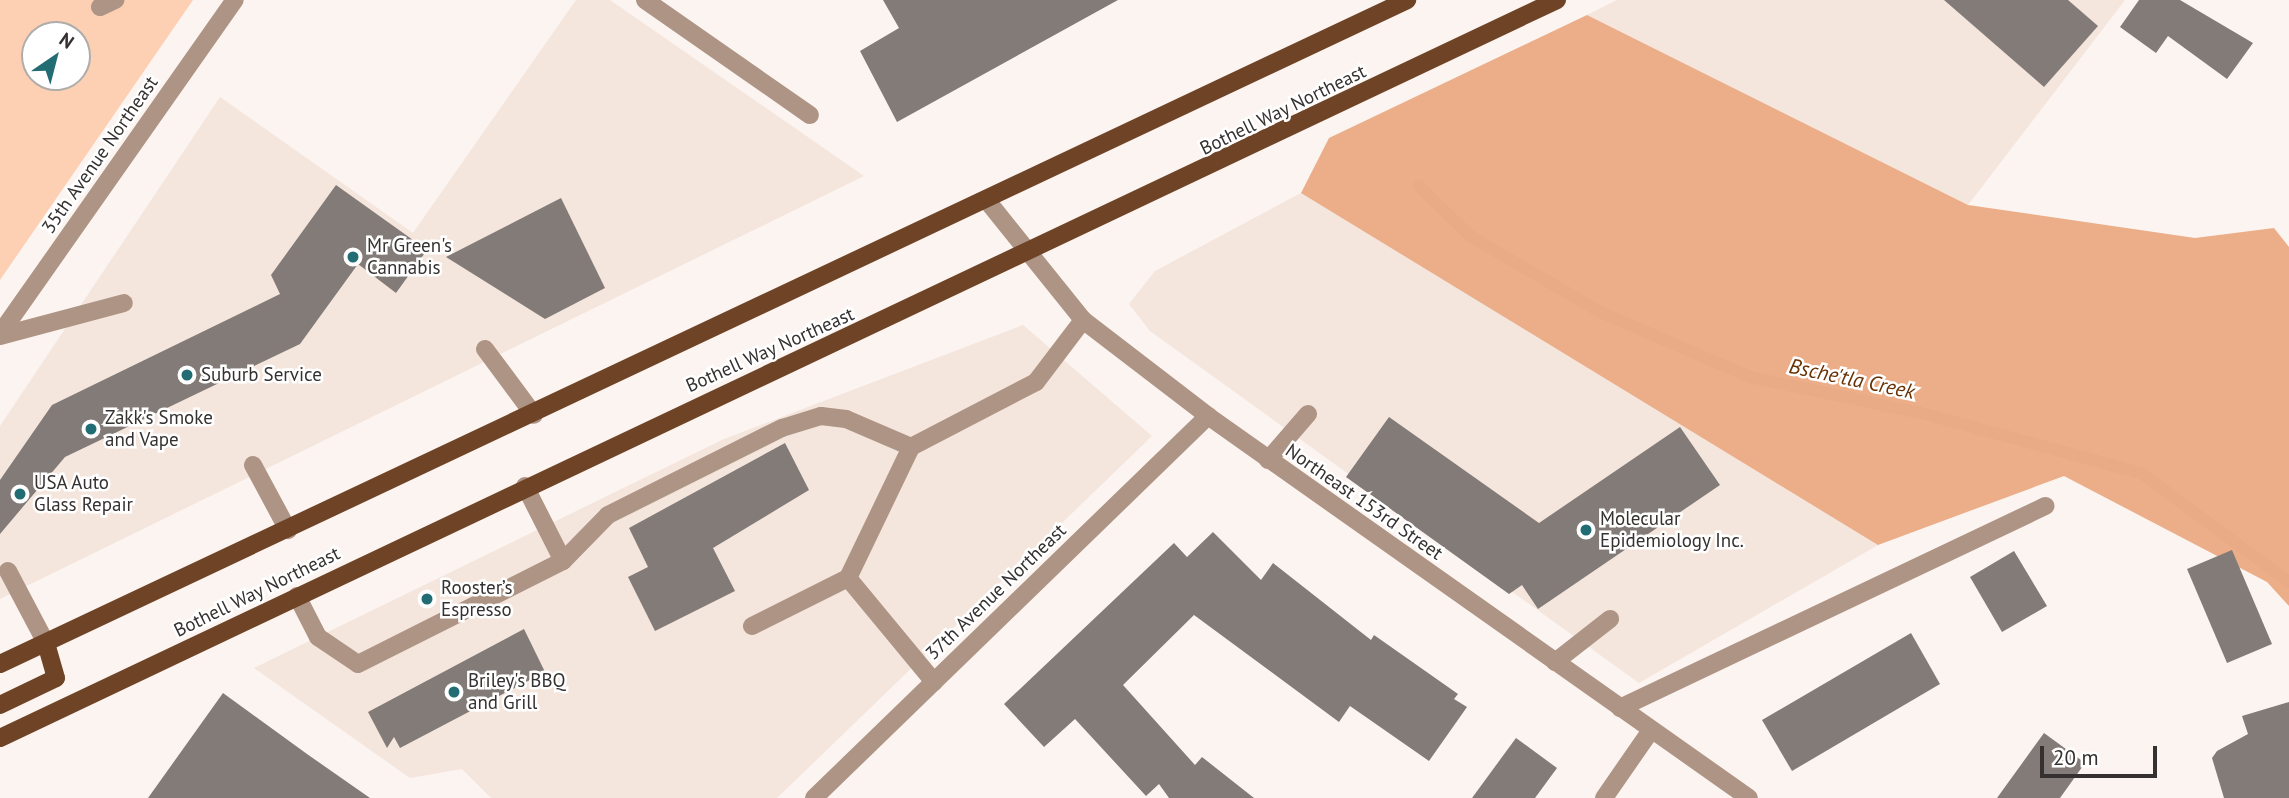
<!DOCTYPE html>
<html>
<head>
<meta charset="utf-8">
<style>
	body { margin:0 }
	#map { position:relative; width:2289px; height:798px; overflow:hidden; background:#fcf4f0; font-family:"PT Sans",sans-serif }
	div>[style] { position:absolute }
	.built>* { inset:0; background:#f4e5dd }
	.green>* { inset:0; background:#fdcfb3 }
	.forest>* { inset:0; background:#ebae89 }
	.stream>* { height:12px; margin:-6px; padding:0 6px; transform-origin:6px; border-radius:6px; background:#e8ab86 }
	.building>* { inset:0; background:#827b78 }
	.minor>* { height:18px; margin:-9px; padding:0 9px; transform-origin:9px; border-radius:9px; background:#ae9484 }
	.major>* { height:18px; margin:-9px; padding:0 9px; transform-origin:9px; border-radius:9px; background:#6f4326 }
	.dots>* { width:19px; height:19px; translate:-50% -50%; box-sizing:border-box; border:4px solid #fff; border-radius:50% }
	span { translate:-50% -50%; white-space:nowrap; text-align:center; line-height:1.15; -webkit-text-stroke:5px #fff; paint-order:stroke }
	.street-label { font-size:19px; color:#343130 }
	.poi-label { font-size:19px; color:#343130 }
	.left { translate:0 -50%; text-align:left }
	.water-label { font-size:21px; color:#683104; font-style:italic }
	.north { position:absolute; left:21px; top:21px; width:70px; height:70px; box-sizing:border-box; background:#fff; border:2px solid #aeadac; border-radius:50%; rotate:35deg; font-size:19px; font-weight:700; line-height:28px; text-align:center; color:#343130 }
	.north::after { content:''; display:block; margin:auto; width:24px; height:32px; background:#226d73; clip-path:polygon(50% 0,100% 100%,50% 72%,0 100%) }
	.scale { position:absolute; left:2040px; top:746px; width:117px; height:32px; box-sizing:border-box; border:4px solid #343130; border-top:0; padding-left:9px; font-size:21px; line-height:24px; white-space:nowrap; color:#343130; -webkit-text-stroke:5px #fff; paint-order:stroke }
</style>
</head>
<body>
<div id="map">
	<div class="built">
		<div style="clip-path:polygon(576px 0,610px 0,864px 176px,0 599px,0 426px,220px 97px,413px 233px)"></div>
		<div style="clip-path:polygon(1617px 0,2125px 0,1968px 205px,1587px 15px)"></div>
		<div style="clip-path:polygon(1301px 193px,1708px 425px,1878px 545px,1639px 683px,1150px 331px,1129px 304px,1155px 271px)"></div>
		<div style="clip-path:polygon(1023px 325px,1152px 436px,777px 798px,491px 798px,462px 769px,410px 778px,254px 668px,724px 439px)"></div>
	</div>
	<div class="green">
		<div style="clip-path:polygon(evenodd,0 0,193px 0,0 280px,0 0,35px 35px,77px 35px,77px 77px,35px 77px,35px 35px)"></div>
	</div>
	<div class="forest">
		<div style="clip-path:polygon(1587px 15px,1968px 205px,2195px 238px,2274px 228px,2289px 247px,2289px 606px,2267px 582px,2064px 476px,1878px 545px,1301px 193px,1329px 138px)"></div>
	</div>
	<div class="stream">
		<div style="left:1419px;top:186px;width:71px;rotate:44.4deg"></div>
		<div style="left:1470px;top:236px;width:151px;rotate:30.3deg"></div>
		<div style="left:1600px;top:312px;width:163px;rotate:23.4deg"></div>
		<div style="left:1750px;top:377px;width:179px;rotate:11.9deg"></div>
		<div style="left:1925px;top:414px;width:224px;rotate:15.3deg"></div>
		<div style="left:2141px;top:473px;width:184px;rotate:36.4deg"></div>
	</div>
	<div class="building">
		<div style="clip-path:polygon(883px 0,1118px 0,897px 122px,860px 51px,899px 28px)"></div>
		<div style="clip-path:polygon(1944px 0,2068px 0,2098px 26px,2044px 87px)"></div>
		<div style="clip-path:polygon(2139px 0,2180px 0,2253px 43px,2227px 79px,2168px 36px,2156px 53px,2120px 27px)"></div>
		<div style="clip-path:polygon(336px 185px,427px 250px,396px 293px,358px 264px,300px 344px,65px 457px,0 534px,0 480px,52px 405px,280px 294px,271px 275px)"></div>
		<div style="clip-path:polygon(561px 198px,605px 288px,545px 319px,446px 257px)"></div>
		<div style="clip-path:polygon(1389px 417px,1539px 523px,1680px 427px,1720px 485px,1538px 609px,1522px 585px,1509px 594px,1346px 477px)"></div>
		<div style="clip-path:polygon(785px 443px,809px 490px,713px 548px,735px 591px,655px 631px,628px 577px,648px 567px,629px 528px)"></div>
		<div style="clip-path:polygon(1213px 532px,1261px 580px,1273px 563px,1371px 640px,1374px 635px,1458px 694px,1454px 699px,1467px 707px,1429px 761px,1350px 706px,1339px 722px,1194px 615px,1123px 685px,1195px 765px,1202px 757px,1254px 798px,1169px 798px,1159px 784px,1146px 796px,1075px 719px,1044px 747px,1004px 704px,1174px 543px,1187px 557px)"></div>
		<div style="clip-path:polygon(2232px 550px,2272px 644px,2227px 663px,2187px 569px)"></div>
		<div style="clip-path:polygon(2014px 551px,2047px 606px,2002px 632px,1970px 577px)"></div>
		<div style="clip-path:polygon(524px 629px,545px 672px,400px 748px,394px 737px,387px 748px,368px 712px)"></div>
		<div style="clip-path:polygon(1911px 633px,1940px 684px,1792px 771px,1762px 720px)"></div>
		<div style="clip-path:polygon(223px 693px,307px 754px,370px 798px,148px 798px)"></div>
		<div style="clip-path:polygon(2289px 702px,2289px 798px,2224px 798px,2212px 758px,2217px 751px,2248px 734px,2242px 716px)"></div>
		<div style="clip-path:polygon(2044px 733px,2085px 763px,2060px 798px,1997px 798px)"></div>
		<div style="clip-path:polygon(1516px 738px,1557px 768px,1535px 798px,1472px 798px)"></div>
	</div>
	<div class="minor">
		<div style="left:645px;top:0;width:201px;rotate:34.9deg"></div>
		<div style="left:100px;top:7px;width:17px;rotate:-25deg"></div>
		<div style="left:989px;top:203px;width:150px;rotate:51.2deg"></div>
		<div style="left:1083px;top:320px;width:158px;rotate:37.5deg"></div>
		<div style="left:1208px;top:416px;width:662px;rotate:35.23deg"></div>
		<div style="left:0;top:334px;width:408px;rotate:-54.9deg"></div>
		<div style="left:0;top:336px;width:128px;rotate:-14.9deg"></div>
		<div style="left:485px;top:349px;width:82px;rotate:53.4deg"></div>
		<div style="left:1268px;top:460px;width:61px;rotate:-49deg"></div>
		<div style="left:253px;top:465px;width:74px;rotate:61.7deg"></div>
		<div style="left:525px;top:486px;width:84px;rotate:63.1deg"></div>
		<div style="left:8px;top:571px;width:81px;rotate:62.2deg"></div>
		<div style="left:848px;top:578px;width:135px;rotate:50.4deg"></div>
		<div style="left:297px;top:596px;width:46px;rotate:62.9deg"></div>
		<div style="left:318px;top:637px;width:48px;rotate:34deg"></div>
		<div style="left:358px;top:664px;width:229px;rotate:-26.7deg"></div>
		<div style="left:563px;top:561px;width:64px;rotate:-45.6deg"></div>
		<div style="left:608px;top:515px;width:195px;rotate:-26.6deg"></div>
		<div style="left:782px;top:428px;width:41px;rotate:-17.1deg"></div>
		<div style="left:821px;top:416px;width:25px;rotate:7deg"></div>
		<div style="left:846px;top:419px;width:71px;rotate:23.3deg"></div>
		<div style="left:911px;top:447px;width:141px;rotate:-27.5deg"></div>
		<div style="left:1036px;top:382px;width:78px;rotate:-52.8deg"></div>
		<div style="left:752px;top:626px;width:107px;rotate:-26.6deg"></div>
		<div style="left:848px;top:578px;width:145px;rotate:-64.3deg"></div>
		<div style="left:1555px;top:662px;width:70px;rotate:-38deg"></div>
		<div style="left:1620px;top:708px;width:471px;rotate:-25.4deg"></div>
		<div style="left:814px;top:798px;width:549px;rotate:-44.11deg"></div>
		<div style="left:1604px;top:798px;width:83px;rotate:-55.3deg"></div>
	</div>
	<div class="major">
		<div style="left:0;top:664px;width:1556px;rotate:-25.26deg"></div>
		<div style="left:0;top:705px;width:62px;rotate:-25.7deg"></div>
		<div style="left:56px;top:678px;width:36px;rotate:-106deg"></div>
		<div style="left:0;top:738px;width:1723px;rotate:-25.36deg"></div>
	</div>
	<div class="dots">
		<div style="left:353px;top:257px;background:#226d73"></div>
		<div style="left:187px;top:375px;background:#226d73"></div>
		<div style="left:91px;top:429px;background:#226d73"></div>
		<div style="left:20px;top:494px;background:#226d73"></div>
		<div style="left:1586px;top:530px;background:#226d73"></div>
		<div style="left:427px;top:599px;background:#226d73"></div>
		<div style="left:454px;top:692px;background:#226d73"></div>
	</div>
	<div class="street-label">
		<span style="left:1283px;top:110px;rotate:-26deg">Bothell Way Northeast</span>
		<span style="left:100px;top:155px;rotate:-55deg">35th Avenue Northeast</span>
		<span style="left:770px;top:350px;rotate:-24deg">Bothell Way Northeast</span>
		<span style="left:1364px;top:502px;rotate:35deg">Northeast 153rd Street</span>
		<span style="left:257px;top:592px;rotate:-26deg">Bothell Way Northeast</span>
		<span style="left:996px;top:592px;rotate:-44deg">37th Avenue Northeast</span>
	</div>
	<div class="poi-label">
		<span class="left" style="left:367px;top:257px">Mr Green's<br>Cannabis</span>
		<span class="left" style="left:201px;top:375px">Suburb Service</span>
		<span class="left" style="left:105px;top:429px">Zakk's Smoke<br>and Vape</span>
		<span class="left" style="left:34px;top:494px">USA Auto<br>Glass Repair</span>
		<span class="left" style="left:1600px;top:530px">Molecular<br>Epidemiology Inc.</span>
		<span class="left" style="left:441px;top:599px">Rooster’s<br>Espresso</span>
		<span class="left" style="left:468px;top:692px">Briley's BBQ<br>and Grill</span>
	</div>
	<div class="water-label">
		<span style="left:1852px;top:379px;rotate:12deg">Bsche'tla Creek</span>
	</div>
	<div class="north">N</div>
	<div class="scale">20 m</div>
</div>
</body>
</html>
